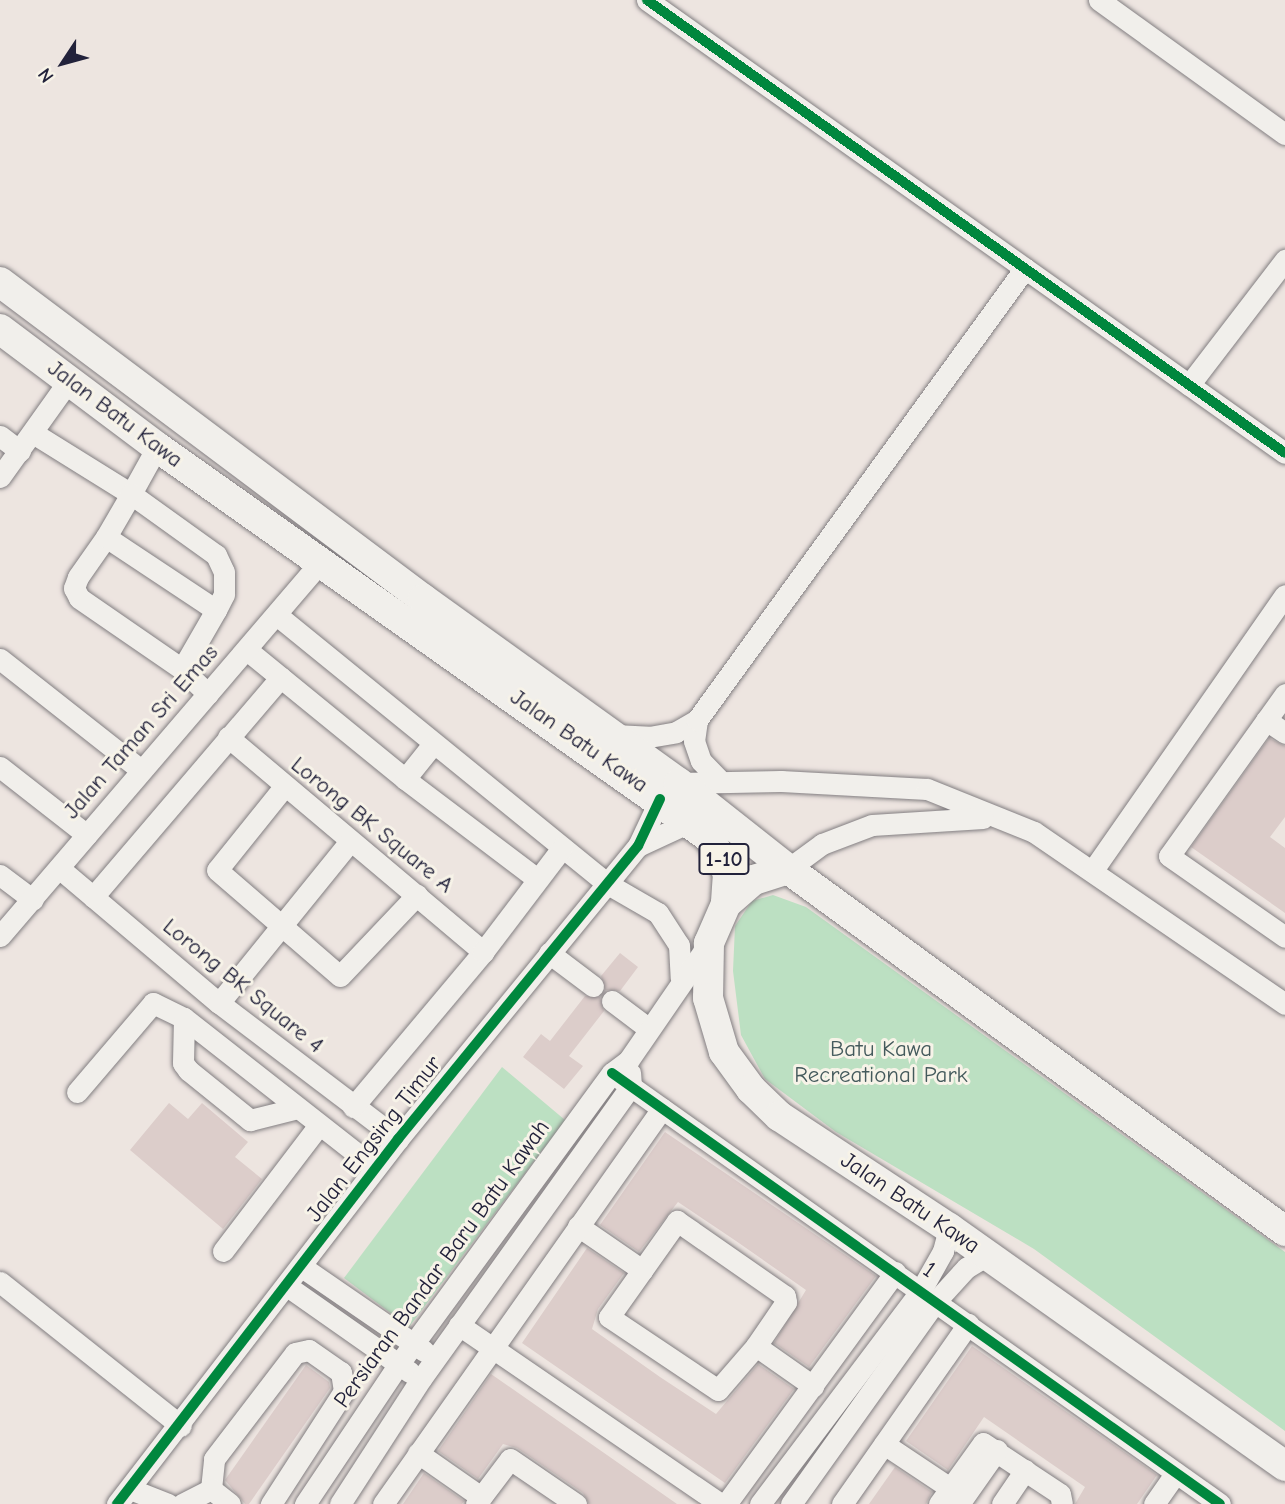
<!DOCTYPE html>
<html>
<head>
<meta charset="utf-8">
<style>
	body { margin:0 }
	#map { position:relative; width:1285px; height:1504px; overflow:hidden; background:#ede5e0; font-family:"Comic Neue",sans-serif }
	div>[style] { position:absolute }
	.green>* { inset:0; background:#bce0c2 }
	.building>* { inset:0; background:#dccdca }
	.roads { filter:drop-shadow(0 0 2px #827e81) drop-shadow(0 0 2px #827e81) }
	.minor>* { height:21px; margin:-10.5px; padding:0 10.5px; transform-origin:10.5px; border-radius:10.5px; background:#f1efeb }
	.highway>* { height:30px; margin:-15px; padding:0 15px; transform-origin:15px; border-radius:15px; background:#f1efeb }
	.cycleway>* { height:10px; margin:-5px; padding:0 5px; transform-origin:5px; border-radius:5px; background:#00873e }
	span { translate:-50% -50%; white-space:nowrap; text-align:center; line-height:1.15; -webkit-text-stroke:6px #f7f3e8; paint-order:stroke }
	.shield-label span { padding:2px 5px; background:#f7f3e8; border:2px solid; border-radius:5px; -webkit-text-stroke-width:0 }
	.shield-label { font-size:21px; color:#22223b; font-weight:700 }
	.street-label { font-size:23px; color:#22223b }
	.park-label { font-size:23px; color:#445a5c }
	.north { position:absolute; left:28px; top:28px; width:70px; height:70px; -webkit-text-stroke:5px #f7f3e8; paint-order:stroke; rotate:234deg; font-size:19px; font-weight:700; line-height:28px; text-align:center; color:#22223b }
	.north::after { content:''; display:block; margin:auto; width:24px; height:32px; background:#22223b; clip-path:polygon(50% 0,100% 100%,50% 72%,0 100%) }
</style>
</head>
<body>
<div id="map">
	<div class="green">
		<div style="clip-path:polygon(773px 895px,806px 907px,1285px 1252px,1285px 1431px,1034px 1249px,836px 1132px,765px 1079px,741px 1035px,733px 971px,735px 926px,752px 901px)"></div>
		<div style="clip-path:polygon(502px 1067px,565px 1120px,409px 1327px,344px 1278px)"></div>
	</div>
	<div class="building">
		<div style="clip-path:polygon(1269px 738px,1285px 746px,1285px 817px,1270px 837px,1285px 848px,1285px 913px,1191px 847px)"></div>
		<div style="clip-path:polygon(620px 953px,638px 967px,620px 991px,605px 990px,601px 976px)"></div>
		<div style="clip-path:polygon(585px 996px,600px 997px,604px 1011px,569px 1056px,583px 1066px,564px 1089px,523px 1057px,541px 1034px,550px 1041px)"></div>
		<div style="clip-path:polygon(169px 1103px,188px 1119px,202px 1103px,248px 1142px,235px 1157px,262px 1179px,223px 1229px,130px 1150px)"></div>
		<div style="clip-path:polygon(665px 1132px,876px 1276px,809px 1367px,774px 1343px,806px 1290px,736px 1241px,678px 1202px,639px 1252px,600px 1225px)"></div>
		<div style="clip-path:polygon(587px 1248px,624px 1273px,598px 1309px,592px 1329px,660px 1377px,716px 1414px,758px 1364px,794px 1389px,725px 1483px,522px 1343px)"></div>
		<div style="clip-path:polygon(972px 1346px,1157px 1475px,1137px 1504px,1075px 1504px,1085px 1487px,984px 1417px,948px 1470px,906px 1441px)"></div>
		<div style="clip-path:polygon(306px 1365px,329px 1382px,330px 1388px,249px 1504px,245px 1504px,225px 1480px)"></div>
		<div style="clip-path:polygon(491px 1374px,607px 1455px,677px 1504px,589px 1504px,583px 1493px,517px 1448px,503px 1444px,478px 1479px,438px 1451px)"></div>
		<div style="clip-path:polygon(895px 1467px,932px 1492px,926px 1504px,869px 1504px)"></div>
		<div style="clip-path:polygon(424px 1473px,464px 1501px,462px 1504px,403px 1504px)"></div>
	</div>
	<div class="roads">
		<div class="minor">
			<div style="left:647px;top:0;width:782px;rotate:35.38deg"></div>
			<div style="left:1099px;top:0;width:229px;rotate:35.8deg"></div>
			<div style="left:1189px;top:385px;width:158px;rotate:-52.5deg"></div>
			<div style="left:33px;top:433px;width:115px;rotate:31.9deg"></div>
			<div style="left:131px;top:494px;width:54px;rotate:-61deg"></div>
			<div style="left:0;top:436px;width:25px;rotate:37deg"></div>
			<div style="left:0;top:477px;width:120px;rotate:-54.5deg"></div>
			<div style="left:106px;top:537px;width:49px;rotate:125deg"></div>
			<div style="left:78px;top:577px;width:12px;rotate:110deg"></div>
			<div style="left:74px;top:588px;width:11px;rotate:63deg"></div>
			<div style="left:79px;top:598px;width:125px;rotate:34.6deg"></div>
			<div style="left:182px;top:669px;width:36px;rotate:44deg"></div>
			<div style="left:278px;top:616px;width:423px;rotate:39.1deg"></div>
			<div style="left:606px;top:883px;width:60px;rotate:30deg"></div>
			<div style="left:658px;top:913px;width:38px;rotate:57deg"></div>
			<div style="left:679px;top:945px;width:33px;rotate:87deg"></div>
			<div style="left:247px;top:650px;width:204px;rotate:39.2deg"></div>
			<div style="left:405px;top:779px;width:166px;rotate:37.1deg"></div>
			<div style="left:0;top:659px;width:179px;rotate:38.2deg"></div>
			<div style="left:182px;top:669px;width:68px;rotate:-60deg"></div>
			<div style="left:216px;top:610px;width:18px;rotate:-63deg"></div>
			<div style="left:224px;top:594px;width:22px;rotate:-90deg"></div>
			<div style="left:224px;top:572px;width:19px;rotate:-115deg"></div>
			<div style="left:216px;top:555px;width:105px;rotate:-144.3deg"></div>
			<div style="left:131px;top:494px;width:50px;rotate:120.2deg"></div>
			<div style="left:106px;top:537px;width:132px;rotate:33.6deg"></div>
			<div style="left:1285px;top:694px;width:199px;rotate:125.6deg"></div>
			<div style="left:1169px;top:856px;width:141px;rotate:34.9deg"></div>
			<div style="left:697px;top:720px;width:21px;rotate:98deg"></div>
			<div style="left:694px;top:741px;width:21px;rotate:71deg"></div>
			<div style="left:701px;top:761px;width:29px;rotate:46deg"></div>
			<div style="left:1266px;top:720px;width:23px;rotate:34deg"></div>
			<div style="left:614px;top:735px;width:35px;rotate:3deg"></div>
			<div style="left:649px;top:737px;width:27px;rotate:-10deg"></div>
			<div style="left:676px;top:732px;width:24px;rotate:-30deg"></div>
			<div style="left:697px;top:720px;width:558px;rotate:-54.03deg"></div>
			<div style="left:228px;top:737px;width:334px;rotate:40.1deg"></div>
			<div style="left:0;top:767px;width:110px;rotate:38deg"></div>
			<div style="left:405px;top:779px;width:45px;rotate:-51.3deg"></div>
			<div style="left:679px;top:783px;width:102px;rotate:-1.1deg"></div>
			<div style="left:781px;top:781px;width:146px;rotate:3.1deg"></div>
			<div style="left:927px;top:789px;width:115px;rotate:21.9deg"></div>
			<div style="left:1034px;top:832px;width:304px;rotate:34.4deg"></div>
			<div style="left:283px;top:788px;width:105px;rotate:128.8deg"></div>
			<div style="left:217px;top:870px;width:162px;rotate:40.8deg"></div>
			<div style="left:340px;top:976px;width:112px;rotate:-46.5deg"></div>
			<div style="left:638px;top:846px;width:57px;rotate:-24.8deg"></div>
			<div style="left:59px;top:868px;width:209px;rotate:40.2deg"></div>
			<div style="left:219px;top:1003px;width:225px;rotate:37.2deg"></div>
			<div style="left:788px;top:869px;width:42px;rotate:-36.3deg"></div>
			<div style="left:822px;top:844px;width:53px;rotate:-20.8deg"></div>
			<div style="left:872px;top:825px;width:111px;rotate:-3.6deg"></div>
			<div style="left:1093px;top:870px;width:335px;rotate:-55.1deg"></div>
			<div style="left:0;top:875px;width:41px;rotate:37.1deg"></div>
			<div style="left:93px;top:897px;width:289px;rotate:-49.5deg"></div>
			<div style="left:0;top:936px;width:492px;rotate:-49.4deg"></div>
			<div style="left:549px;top:953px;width:55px;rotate:36.9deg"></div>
			<div style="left:612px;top:1001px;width:46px;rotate:37.1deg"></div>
			<div style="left:219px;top:1003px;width:208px;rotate:-51deg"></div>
			<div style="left:184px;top:1018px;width:45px;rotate:91.3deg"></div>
			<div style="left:183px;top:1063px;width:9px;rotate:54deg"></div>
			<div style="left:188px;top:1070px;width:80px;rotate:38.9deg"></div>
			<div style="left:250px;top:1120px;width:49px;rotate:-14deg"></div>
			<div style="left:612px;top:1073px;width:745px;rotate:35.33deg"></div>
			<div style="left:77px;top:1092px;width:117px;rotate:-49.5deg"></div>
			<div style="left:153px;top:1003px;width:34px;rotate:26deg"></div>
			<div style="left:184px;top:1018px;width:243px;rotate:38.1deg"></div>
			<div style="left:353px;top:1107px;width:202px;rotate:-50deg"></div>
			<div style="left:483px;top:952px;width:131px;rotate:-52.8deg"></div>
			<div style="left:677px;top:1221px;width:131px;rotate:34.8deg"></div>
			<div style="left:785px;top:1296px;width:6px;rotate:81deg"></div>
			<div style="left:786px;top:1302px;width:53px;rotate:124.3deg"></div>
			<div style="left:756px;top:1346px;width:58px;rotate:130.8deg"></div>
			<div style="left:718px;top:1390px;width:131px;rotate:-146.2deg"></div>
			<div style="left:609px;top:1317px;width:118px;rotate:-54.7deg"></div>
			<div style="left:578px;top:1226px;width:78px;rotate:34.5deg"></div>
			<div style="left:223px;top:1251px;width:158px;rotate:-52.7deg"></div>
			<div style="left:302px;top:1267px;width:148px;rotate:34.5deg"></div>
			<div style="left:0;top:1282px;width:231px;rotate:38.5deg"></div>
			<div style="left:287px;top:1286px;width:150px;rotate:35deg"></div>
			<div style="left:459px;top:1325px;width:316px;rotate:34.4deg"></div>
			<div style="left:756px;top:1346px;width:70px;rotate:35.1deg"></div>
			<div style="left:884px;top:1444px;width:79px;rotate:33.7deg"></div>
			<div style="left:418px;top:1453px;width:77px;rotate:34.9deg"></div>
			<div style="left:130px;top:1489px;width:41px;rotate:21.5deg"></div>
			<div style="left:211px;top:1489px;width:30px;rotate:-84deg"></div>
			<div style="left:214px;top:1459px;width:133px;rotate:-52.6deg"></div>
			<div style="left:295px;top:1353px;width:14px;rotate:-12deg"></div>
			<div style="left:309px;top:1350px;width:39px;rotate:35deg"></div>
			<div style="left:341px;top:1372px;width:19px;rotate:81deg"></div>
			<div style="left:344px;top:1391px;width:135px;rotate:122.9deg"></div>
			<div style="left:211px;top:1489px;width:24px;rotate:38deg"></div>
			<div style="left:117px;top:1504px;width:461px;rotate:-52.4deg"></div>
			<div style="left:398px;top:1139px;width:379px;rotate:-50.7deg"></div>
			<div style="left:638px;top:846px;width:52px;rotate:-64.9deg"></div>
			<div style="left:182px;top:1504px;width:33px;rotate:-27deg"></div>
			<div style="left:305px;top:1504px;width:167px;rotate:-56.2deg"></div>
			<div style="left:398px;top:1365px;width:362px;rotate:-53.8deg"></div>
			<div style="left:612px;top:1073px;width:20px;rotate:-37deg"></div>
			<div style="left:628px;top:1061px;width:143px;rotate:-55.5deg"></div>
			<div style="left:340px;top:1504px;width:149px;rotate:-57.1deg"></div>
			<div style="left:421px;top:1379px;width:360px;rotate:-54.4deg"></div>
			<div style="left:631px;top:1086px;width:13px;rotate:-94deg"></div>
			<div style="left:383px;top:1504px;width:484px;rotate:-54.8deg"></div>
			<div style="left:476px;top:1504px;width:56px;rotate:-52.9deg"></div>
			<div style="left:510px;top:1459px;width:80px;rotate:34.3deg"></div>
			<div style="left:726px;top:1504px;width:287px;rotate:-53.9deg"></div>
			<div style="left:760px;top:1504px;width:268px;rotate:-53deg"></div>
			<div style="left:921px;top:1290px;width:45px;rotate:-60.6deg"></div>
			<div style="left:943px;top:1251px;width:24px;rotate:-75deg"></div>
			<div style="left:791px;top:1504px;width:249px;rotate:-54.5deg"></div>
			<div style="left:936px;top:1301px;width:45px;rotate:-47.7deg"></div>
			<div style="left:966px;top:1268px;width:26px;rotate:-31deg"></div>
			<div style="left:842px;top:1504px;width:220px;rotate:-55deg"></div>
			<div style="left:939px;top:1504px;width:75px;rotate:-54.2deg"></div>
			<div style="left:983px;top:1443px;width:92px;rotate:33.5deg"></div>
			<div style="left:1060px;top:1494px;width:10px;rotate:79deg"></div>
			<div style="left:959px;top:1504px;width:66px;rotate:-54.9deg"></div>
			<div style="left:1002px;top:1504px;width:41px;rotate:-55.9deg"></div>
			<div style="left:1154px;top:1504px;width:38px;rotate:-55deg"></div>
		</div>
		<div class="highway">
			<div style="left:0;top:282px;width:529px;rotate:36.85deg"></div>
			<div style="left:423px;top:599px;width:315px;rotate:35.7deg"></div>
			<div style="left:679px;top:783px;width:139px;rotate:38.3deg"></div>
			<div style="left:788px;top:869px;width:615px;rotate:36.07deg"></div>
			<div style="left:0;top:329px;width:196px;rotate:36.9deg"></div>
			<div style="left:157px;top:447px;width:677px;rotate:35.26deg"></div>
			<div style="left:710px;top:838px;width:39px;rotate:63deg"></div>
			<div style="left:728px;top:873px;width:31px;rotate:94deg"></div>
			<div style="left:726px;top:904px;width:43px;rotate:113.6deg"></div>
			<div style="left:709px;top:943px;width:55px;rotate:91deg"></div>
			<div style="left:708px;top:998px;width:56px;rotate:73.5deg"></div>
			<div style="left:724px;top:1052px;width:46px;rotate:53.9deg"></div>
			<div style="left:751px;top:1089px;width:39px;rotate:44deg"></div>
			<div style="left:779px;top:1116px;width:204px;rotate:33.4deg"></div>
			<div style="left:949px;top:1228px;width:412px;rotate:35.3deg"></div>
			<div style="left:726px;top:904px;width:37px;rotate:-41deg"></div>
			<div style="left:754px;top:880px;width:36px;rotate:-18deg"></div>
		</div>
	</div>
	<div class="cycleway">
		<div style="left:647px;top:0;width:782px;rotate:35.38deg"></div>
		<div style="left:612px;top:1073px;width:745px;rotate:35.33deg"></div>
		<div style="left:117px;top:1504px;width:461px;rotate:-52.4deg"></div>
		<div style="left:398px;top:1139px;width:379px;rotate:-50.7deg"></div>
		<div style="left:638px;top:846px;width:52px;rotate:-64.9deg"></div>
	</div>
	<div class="shield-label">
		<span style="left:724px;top:859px">1-10</span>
	</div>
	<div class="street-label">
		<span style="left:115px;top:414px;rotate:37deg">Jalan Batu Kawa</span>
		<span style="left:141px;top:732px;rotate:-49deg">Jalan Taman Sri Emas</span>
		<span style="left:579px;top:741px;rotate:35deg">Jalan Batu Kawa</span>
		<span style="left:372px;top:825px;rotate:39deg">Lorong BK Square A</span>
		<span style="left:243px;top:986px;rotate:39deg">Lorong BK Square 4</span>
		<span style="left:374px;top:1139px;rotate:-52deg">Jalan Engsing Timur</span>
		<span style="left:910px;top:1203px;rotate:34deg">Jalan Batu Kawa</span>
		<span style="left:442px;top:1264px;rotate:-54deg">Persiaran Bandar Baru Batu Kawah</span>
		<span style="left:929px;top:1270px;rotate:35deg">1</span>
	</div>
	<div class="park-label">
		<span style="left:881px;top:1062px">Batu Kawa<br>Recreational Park</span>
	</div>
	<div class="north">N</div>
</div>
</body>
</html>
